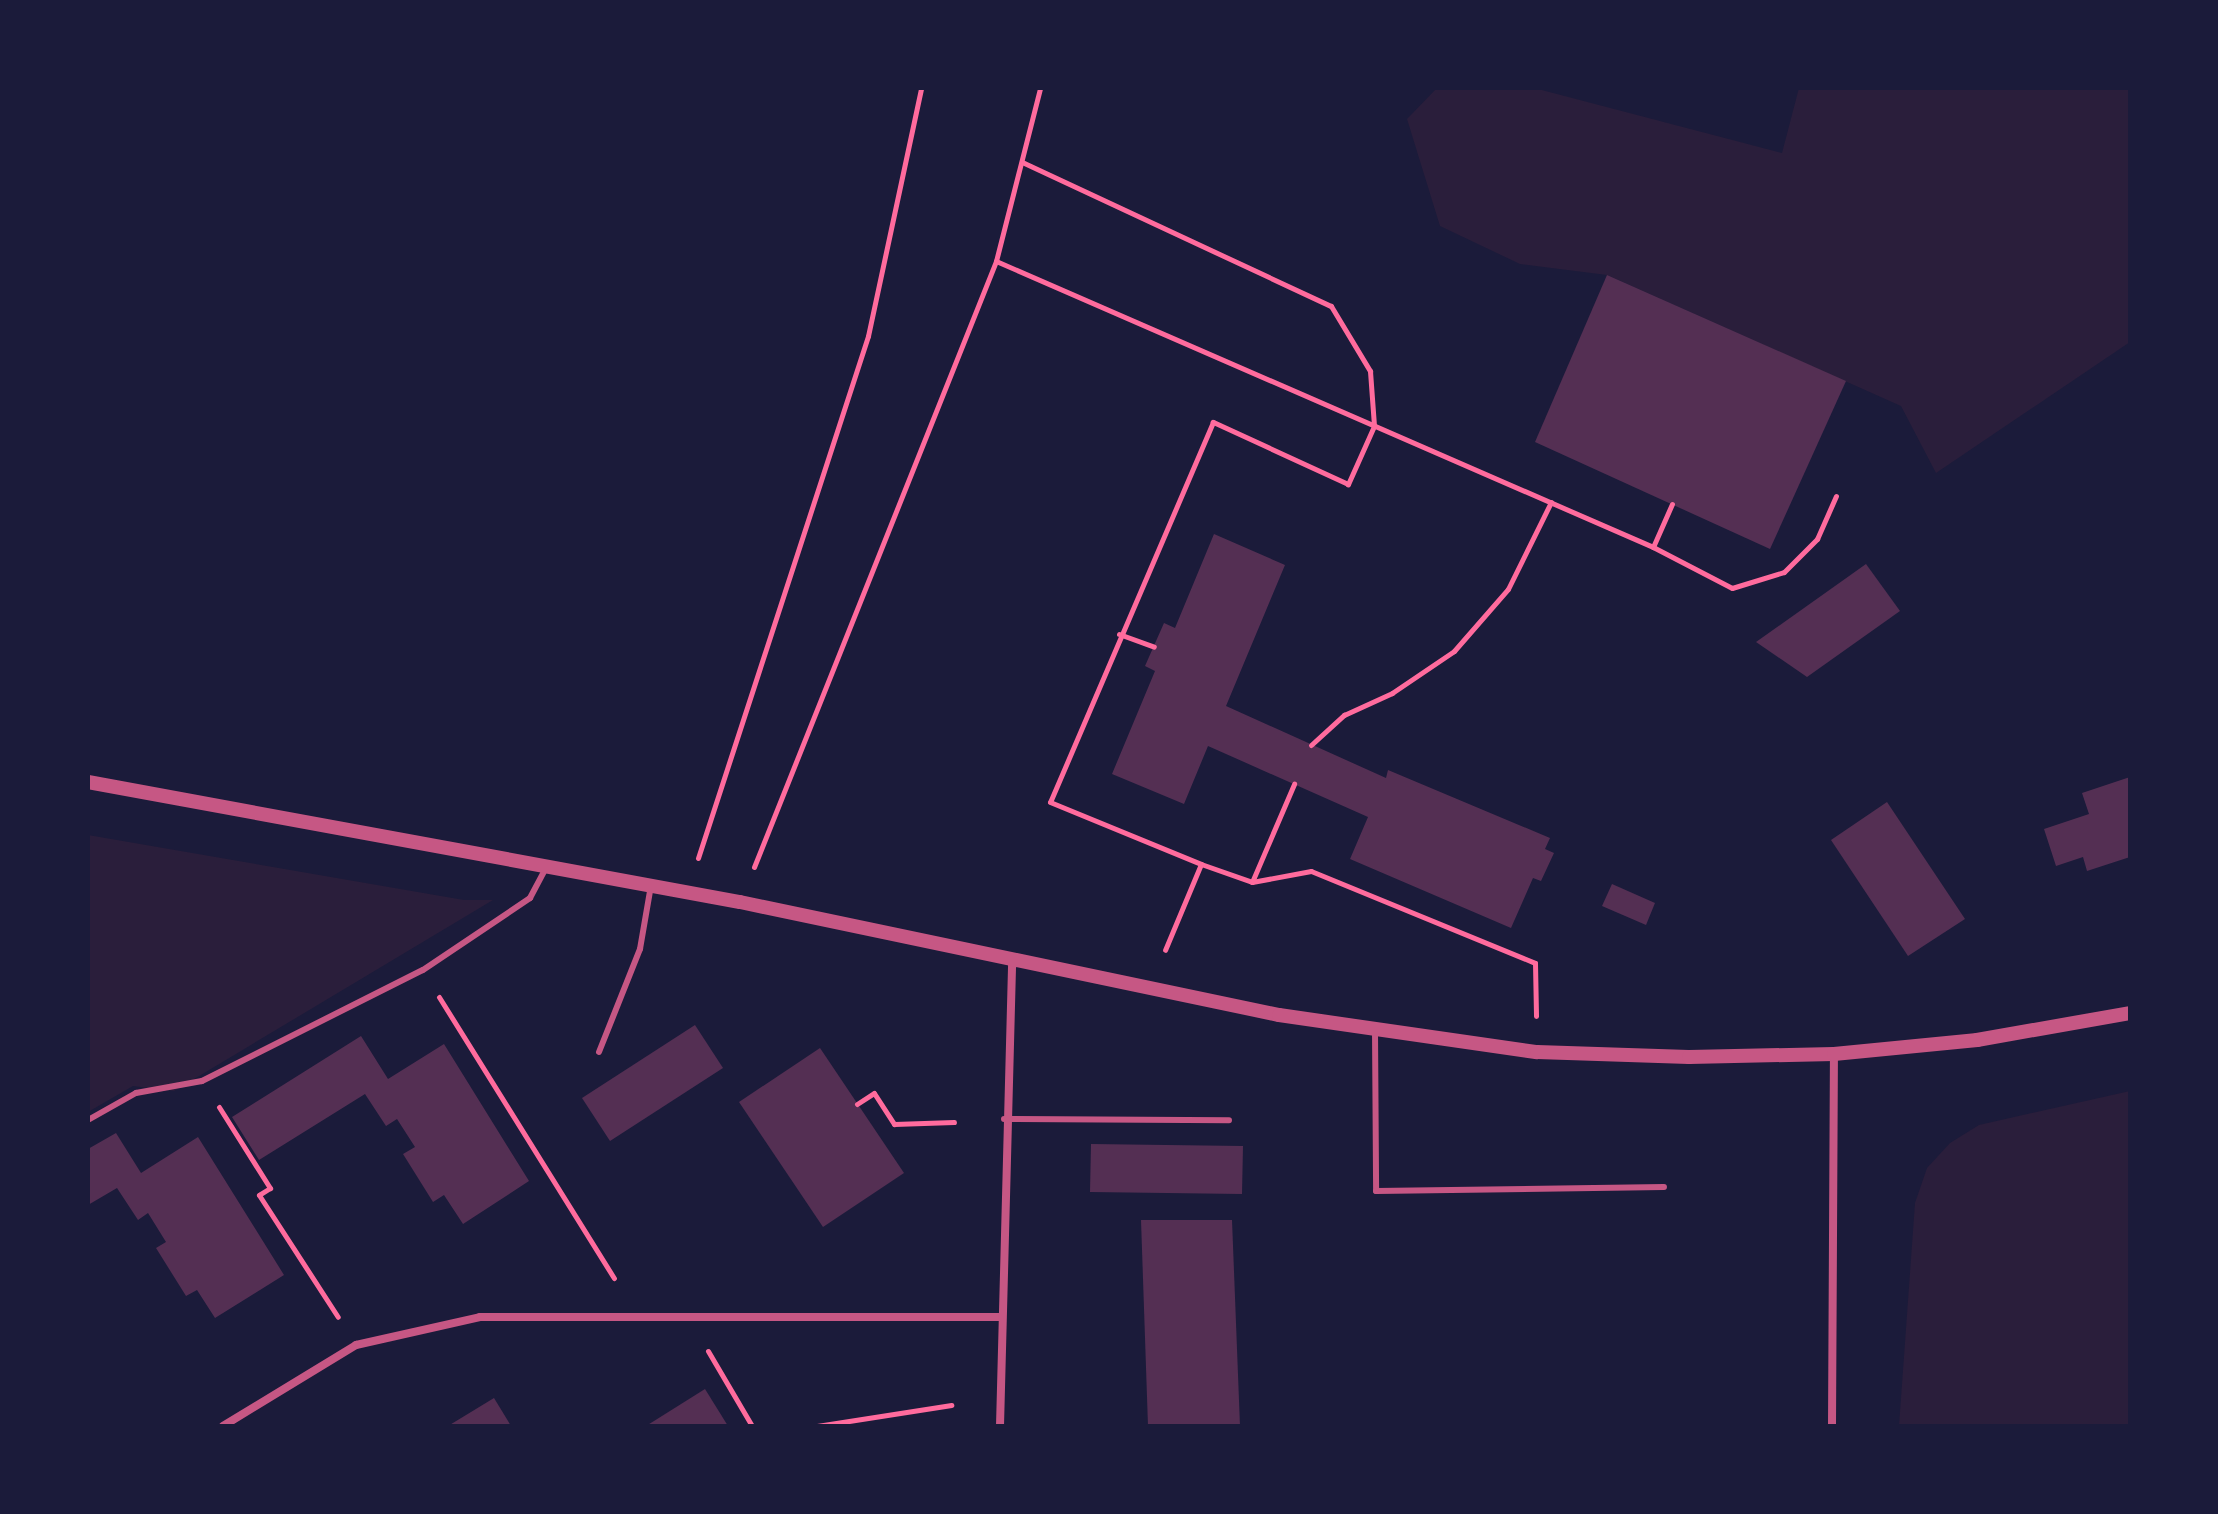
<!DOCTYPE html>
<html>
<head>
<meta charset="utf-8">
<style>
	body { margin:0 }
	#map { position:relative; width:2218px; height:1514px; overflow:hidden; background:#1b1b3a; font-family:"Open Sans",sans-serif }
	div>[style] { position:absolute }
	.green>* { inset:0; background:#2a1e3b }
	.building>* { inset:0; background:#542f53 }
	.path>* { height:5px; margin:-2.5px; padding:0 2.5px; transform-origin:2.5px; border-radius:2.5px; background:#ff6b9d }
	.service>* { height:6px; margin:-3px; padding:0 3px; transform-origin:3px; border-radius:3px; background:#c65784 }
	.minor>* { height:8px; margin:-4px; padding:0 4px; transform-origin:4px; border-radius:4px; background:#c65784 }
	.tertiary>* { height:14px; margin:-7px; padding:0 7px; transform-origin:7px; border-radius:7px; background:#c65784 }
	span { translate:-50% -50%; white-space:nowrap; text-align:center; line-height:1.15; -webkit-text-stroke:7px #1b1b3a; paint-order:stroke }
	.frame { position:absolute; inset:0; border:90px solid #1b1b3a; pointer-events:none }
</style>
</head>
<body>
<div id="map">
	<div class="green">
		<div style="clip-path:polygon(1437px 88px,1534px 88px,1782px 153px,1799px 88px,2130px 88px,2130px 342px,1936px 473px,1901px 406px,1607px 275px,1520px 264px,1440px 226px,1407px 119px)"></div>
		<div style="clip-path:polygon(88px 835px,464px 900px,493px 900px,174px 1091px,133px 1086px,88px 1112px)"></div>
		<div style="clip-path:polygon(2130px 1091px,2130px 1426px,1899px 1426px,1915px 1203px,1927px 1168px,1950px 1143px,1979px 1125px)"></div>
	</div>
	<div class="building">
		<div style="clip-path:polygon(1607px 275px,1846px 381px,1770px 549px,1535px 442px)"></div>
		<div style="clip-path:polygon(1214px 534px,1285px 565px,1226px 706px,1386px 778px,1388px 770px,1550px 838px,1545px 849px,1554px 853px,1541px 881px,1533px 878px,1511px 928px,1350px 859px,1368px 817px,1208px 746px,1184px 804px,1112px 774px,1155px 671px,1145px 666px,1164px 623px,1175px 628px)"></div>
		<div style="clip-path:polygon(1866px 564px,1900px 611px,1807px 677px,1756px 642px)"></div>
		<div style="clip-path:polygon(2130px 777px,2130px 857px,2087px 871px,2083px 857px,2056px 866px,2044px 829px,2089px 814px,2082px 793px)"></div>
		<div style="clip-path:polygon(1887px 802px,1965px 919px,1908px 956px,1831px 840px)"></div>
		<div style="clip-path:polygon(1612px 884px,1655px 903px,1646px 925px,1602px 906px)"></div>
		<div style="clip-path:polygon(695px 1025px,723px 1068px,610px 1141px,582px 1098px)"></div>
		<div style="clip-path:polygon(361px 1036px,388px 1079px,444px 1044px,529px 1181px,463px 1224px,444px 1195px,433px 1202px,403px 1154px,415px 1147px,397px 1119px,386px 1126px,365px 1094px,259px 1160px,232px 1117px)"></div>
		<div style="clip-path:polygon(820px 1048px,904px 1173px,823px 1227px,739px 1102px)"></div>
		<div style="clip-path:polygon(116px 1133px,141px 1173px,198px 1137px,284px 1275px,215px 1318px,197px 1290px,186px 1296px,156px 1248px,166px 1242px,148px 1213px,138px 1220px,117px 1188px,88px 1205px,88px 1149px)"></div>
		<div style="clip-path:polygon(1091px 1144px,1243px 1146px,1242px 1194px,1090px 1192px)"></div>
		<div style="clip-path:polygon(1141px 1220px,1232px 1220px,1240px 1426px,1148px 1426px)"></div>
		<div style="clip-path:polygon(705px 1389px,728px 1426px,646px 1426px)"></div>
		<div style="clip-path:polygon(494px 1398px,511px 1426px,448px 1426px)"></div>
	</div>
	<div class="path">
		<div style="left:1022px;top:162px;width:341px;rotate:25deg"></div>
		<div style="left:1331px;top:306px;width:76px;rotate:59deg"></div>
		<div style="left:1370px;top:371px;width:55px;rotate:85.8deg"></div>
		<div style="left:1374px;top:426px;width:64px;rotate:114.1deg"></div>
		<div style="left:1348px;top:484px;width:149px;rotate:-155.3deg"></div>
		<div style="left:1213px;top:422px;width:413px;rotate:113.2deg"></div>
		<div style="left:1050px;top:802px;width:163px;rotate:22.3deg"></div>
		<div style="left:1201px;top:864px;width:93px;rotate:112.7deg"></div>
		<div style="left:996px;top:261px;width:717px;rotate:23.52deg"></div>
		<div style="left:1653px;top:547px;width:89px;rotate:27.4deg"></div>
		<div style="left:1732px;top:588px;width:54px;rotate:-17.1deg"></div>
		<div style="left:1784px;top:572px;width:47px;rotate:-45deg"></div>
		<div style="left:1817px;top:539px;width:47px;rotate:-66.2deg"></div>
		<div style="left:1653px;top:547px;width:47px;rotate:-66.2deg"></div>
		<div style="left:1119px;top:634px;width:37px;rotate:20deg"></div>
		<div style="left:1311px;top:745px;width:45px;rotate:-42.3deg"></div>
		<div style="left:1344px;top:715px;width:53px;rotate:-24.6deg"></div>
		<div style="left:1392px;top:693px;width:75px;rotate:-34.1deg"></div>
		<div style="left:1454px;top:651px;width:82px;rotate:-48.9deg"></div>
		<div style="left:1508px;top:589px;width:97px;rotate:-63.7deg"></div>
		<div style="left:698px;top:858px;width:549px;rotate:-71.96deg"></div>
		<div style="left:868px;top:336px;width:254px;rotate:-77.9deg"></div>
		<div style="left:1201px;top:864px;width:54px;rotate:19.4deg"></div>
		<div style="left:1252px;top:882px;width:107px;rotate:-66.8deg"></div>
		<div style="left:754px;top:867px;width:653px;rotate:-68.23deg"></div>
		<div style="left:996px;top:261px;width:179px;rotate:-75.7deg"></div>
		<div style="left:1252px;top:882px;width:60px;rotate:-10.6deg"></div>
		<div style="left:1311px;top:871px;width:242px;rotate:22.3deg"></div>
		<div style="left:1535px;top:963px;width:53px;rotate:88.9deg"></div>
		<div style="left:439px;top:997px;width:331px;rotate:58.1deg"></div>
		<div style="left:857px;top:1104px;width:20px;rotate:-33deg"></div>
		<div style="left:874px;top:1093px;width:37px;rotate:57deg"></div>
		<div style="left:894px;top:1124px;width:60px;rotate:-1.9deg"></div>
		<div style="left:219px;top:1107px;width:96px;rotate:57.8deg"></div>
		<div style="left:270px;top:1188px;width:13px;rotate:148deg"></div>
		<div style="left:259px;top:1195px;width:145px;rotate:57.1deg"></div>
		<div style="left:708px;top:1351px;width:87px;rotate:59.6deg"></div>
		<div style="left:817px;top:1426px;width:136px;rotate:-8.9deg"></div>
	</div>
	<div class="service">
		<div style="left:1375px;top:1031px;width:160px;rotate:89.6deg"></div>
		<div style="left:1376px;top:1191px;width:288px;rotate:-0.8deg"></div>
		<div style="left:599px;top:1052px;width:111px;rotate:-68.3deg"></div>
		<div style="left:640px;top:949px;width:65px;rotate:-80.2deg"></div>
		<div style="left:1004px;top:1119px;width:225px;rotate:0.3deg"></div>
		<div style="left:88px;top:1120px;width:55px;rotate:-29.4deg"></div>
		<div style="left:136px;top:1093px;width:67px;rotate:-10.3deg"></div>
		<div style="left:202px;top:1081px;width:247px;rotate:-26.7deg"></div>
		<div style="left:423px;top:970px;width:129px;rotate:-33.9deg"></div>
		<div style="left:530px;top:898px;width:36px;rotate:-62deg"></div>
	</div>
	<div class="minor">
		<div style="left:223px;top:1426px;width:156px;rotate:-31.3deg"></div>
		<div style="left:356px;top:1345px;width:127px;rotate:-12.7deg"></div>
		<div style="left:480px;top:1317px;width:520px"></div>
		<div style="left:1000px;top:1426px;width:467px;rotate:-88.5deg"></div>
		<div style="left:1832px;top:1426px;width:372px;rotate:-89.7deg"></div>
	</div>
	<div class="tertiary">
		<div style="left:88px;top:782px;width:663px;rotate:10.43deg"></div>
		<div style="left:740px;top:902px;width:551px;rotate:11.84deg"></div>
		<div style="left:1279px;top:1015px;width:261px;rotate:8.2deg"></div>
		<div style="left:1537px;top:1052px;width:152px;rotate:1.9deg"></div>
		<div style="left:1689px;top:1057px;width:145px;rotate:-1.2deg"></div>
		<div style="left:1834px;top:1054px;width:144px;rotate:-5.6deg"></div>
		<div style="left:1977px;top:1040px;width:155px;rotate:-10deg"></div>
	</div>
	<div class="frame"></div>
</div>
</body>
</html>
